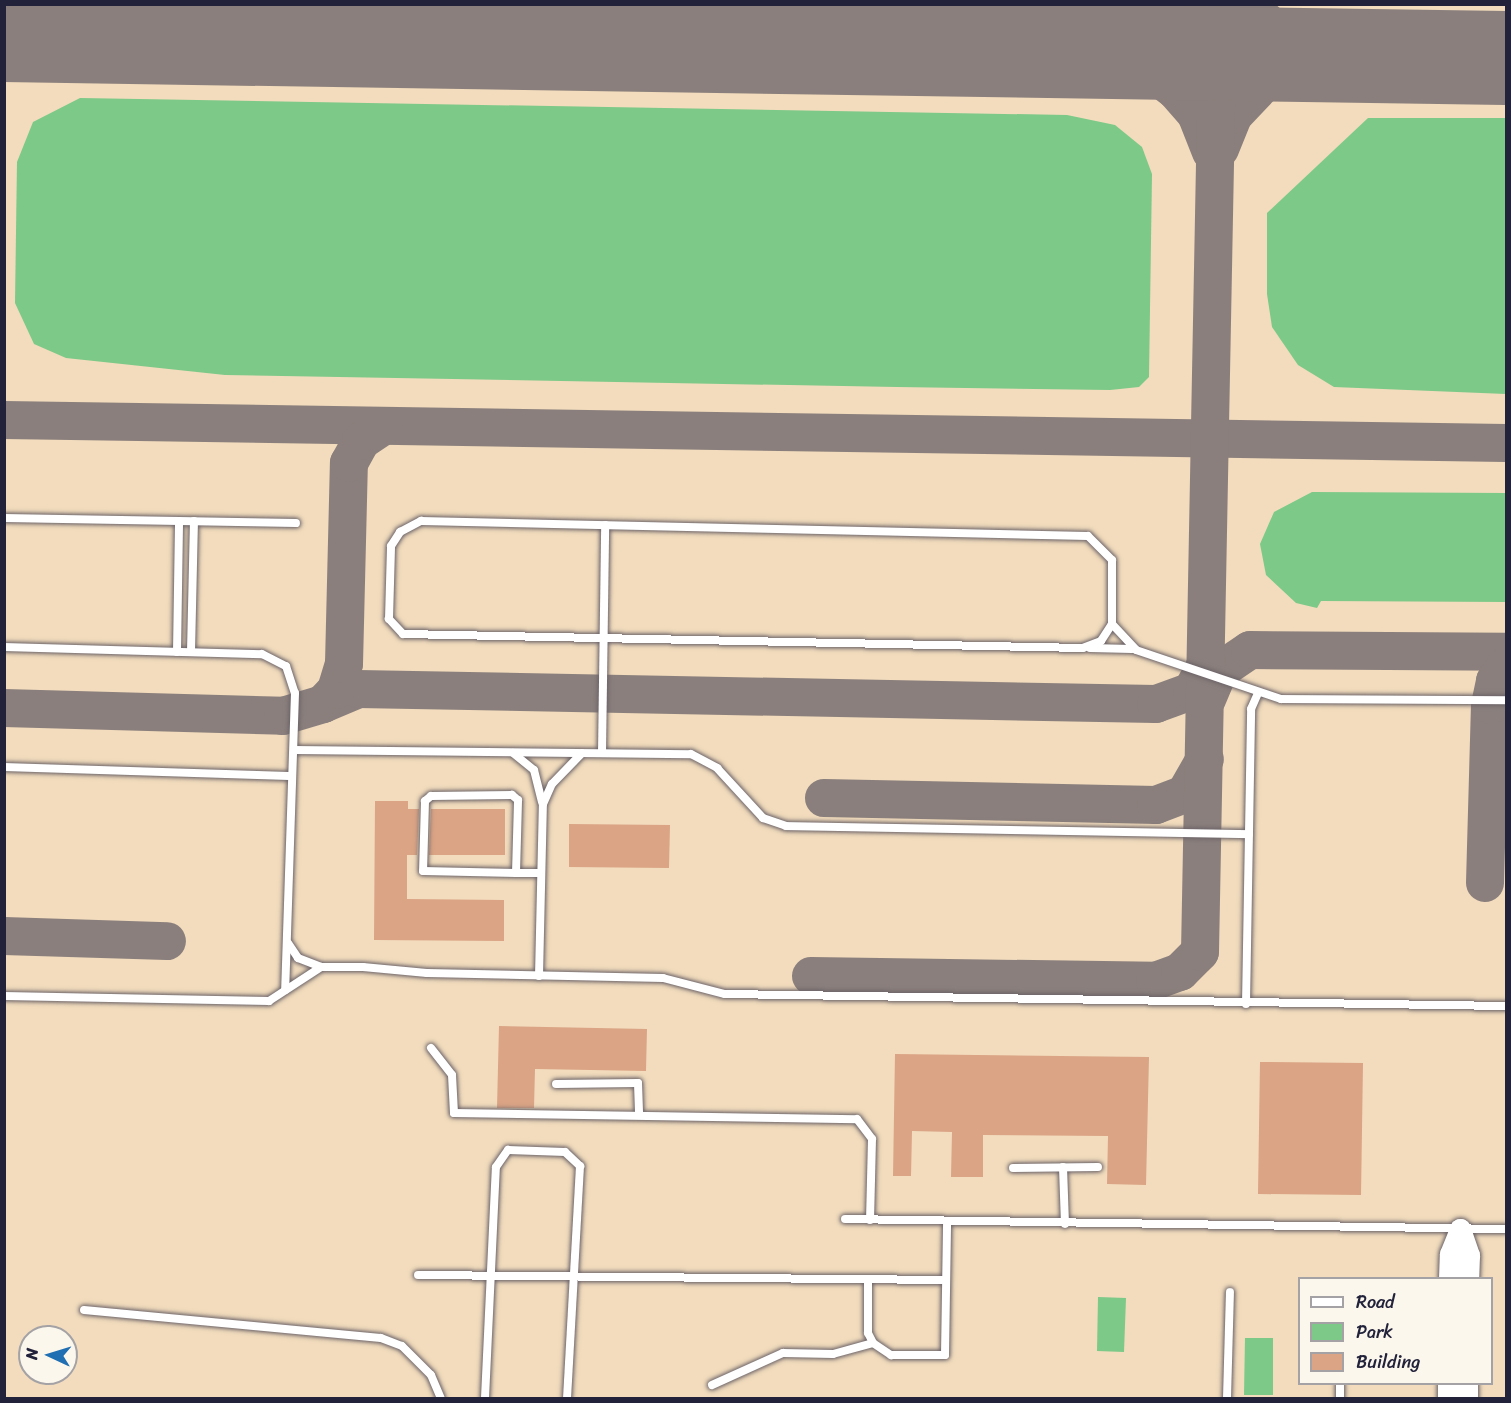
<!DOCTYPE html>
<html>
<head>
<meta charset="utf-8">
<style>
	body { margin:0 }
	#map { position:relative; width:1511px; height:1403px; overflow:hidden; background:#f2dcbd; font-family:Sriracha,sans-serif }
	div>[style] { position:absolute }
	.green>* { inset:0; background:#7cc988 }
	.taxiway>* { height:38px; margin:-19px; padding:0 19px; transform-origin:19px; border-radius:19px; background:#8a7f7c }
	.runway>* { height:94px; margin:-47px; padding:0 47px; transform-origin:47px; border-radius:47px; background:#8a7f7c }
	.building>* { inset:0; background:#daa485 }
	.roads { filter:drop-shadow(0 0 2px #6b6368) drop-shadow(0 0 2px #6b6368) }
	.lane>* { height:8px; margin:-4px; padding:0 4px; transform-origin:4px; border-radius:4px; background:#fff }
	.secondary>* { height:21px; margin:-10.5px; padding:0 10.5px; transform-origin:10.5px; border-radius:10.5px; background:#fff }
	span { translate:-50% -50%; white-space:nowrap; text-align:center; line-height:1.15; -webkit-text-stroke:4.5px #fbf7ec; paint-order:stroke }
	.frame { position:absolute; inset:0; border:6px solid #22223b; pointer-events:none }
	.legend { position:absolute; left:1298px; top:1277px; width:195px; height:108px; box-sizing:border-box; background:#fbf7ec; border:2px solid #a4a2a5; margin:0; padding:8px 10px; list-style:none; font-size:18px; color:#22223b }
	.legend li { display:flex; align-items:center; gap:12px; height:30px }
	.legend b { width:30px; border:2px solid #a4a2a5 }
	.north { position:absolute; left:18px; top:1325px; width:60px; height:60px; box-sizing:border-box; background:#fbf7ec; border:2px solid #a4a2a5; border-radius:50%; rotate:274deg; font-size:16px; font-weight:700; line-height:24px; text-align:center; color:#22223b }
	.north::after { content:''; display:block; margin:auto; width:21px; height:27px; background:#1f6fb2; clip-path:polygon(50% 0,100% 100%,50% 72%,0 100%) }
</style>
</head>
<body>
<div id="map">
	<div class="green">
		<div style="clip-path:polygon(80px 98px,1067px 115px,1115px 125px,1142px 147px,1152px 174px,1149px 377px,1139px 387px,1110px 390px,897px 387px,225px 375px,66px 358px,34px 344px,15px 303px,17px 162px,33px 122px)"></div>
		<div style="clip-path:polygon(1368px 118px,1506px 118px,1506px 394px,1334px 387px,1298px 365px,1272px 327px,1267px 294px,1267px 213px)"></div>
		<div style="clip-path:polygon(1312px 492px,1506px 493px,1506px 602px,1321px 601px,1317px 608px,1296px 603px,1266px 575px,1260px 544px,1274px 512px)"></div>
		<div style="clip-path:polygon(1098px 1297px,1126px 1298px,1124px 1352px,1097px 1351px)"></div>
		<div style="clip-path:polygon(1245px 1338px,1273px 1338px,1273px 1395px,1244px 1395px)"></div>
	</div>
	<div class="taxiway">
		<div style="left:22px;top:4px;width:48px;rotate:30.3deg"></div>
		<div style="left:63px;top:28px;width:76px;rotate:6.8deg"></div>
		<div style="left:1247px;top:4px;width:43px;rotate:42.2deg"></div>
		<div style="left:1279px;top:33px;width:56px;rotate:22.9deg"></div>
		<div style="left:1103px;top:52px;width:49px;rotate:21.4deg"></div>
		<div style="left:1149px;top:70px;width:33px;rotate:38deg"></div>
		<div style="left:1175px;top:90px;width:32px;rotate:49deg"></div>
		<div style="left:1196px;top:114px;width:41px;rotate:68.5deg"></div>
		<div style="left:1103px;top:52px;width:55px;rotate:-19.1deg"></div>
		<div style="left:1155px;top:34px;width:45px;rotate:-42.3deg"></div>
		<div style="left:4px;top:61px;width:36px;rotate:-27deg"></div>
		<div style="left:36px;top:45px;width:39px;rotate:-13deg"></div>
		<div style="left:1220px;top:149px;width:37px;rotate:-68deg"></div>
		<div style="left:1234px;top:115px;width:47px;rotate:-46.7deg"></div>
		<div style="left:1266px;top:81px;width:31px;rotate:-33deg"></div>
		<div style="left:1292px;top:64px;width:40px;rotate:-13deg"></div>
		<div style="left:4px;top:420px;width:1502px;rotate:0.88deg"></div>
		<div style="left:1207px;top:699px;width:30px;rotate:-67deg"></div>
		<div style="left:1219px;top:671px;width:37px;rotate:-34deg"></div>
		<div style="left:1250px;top:650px;width:256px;rotate:0.4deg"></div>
		<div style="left:323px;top:704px;width:38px;rotate:-23deg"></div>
		<div style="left:358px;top:689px;width:798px;rotate:1.08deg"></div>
		<div style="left:1156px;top:704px;width:38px;rotate:-20deg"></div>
		<div style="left:1192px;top:691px;width:32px;rotate:-62deg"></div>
		<div style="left:4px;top:708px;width:279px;rotate:1.6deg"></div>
		<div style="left:283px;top:716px;width:42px;rotate:-16.7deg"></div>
		<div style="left:323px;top:704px;width:19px;rotate:-47deg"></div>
		<div style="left:336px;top:690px;width:27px;rotate:-73deg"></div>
		<div style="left:344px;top:664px;width:201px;rotate:-88.6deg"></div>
		<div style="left:349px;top:463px;width:25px;rotate:-61deg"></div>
		<div style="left:361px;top:441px;width:27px;rotate:-34deg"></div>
		<div style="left:824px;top:798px;width:332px;rotate:1.2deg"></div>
		<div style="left:1156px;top:805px;width:31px;rotate:-21deg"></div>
		<div style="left:1185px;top:794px;width:40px;rotate:-60.3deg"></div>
		<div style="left:1485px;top:883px;width:178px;rotate:-88.4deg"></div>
		<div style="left:1490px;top:705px;width:25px;rotate:-78deg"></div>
		<div style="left:1495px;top:681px;width:19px;rotate:-54deg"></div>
		<div style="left:4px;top:936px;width:163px;rotate:1.8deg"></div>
		<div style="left:811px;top:976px;width:344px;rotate:0.8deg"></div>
		<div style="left:1155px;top:981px;width:27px;rotate:-20deg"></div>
		<div style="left:1180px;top:972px;width:28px;rotate:-45deg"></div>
		<div style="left:1200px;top:952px;width:948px;rotate:-88.91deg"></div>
	</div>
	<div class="runway">
		<div style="left:4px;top:35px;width:1502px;rotate:0.88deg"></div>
	</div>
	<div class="building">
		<div style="clip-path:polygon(375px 801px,408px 801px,408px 809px,419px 809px,417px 855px,407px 855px,407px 899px,504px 900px,504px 941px,374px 940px)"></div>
		<div style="clip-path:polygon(431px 809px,505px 809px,505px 855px,429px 855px)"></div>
		<div style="clip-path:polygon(569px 824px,670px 825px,669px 868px,569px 867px)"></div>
		<div style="clip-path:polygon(499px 1026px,647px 1029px,646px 1071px,535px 1069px,534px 1108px,497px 1108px)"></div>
		<div style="clip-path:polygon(895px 1054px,1149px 1057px,1146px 1185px,1107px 1184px,1108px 1136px,983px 1135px,983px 1177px,951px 1177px,952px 1132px,912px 1131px,911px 1176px,893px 1176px)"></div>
		<div style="clip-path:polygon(1260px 1062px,1363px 1063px,1361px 1195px,1258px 1194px)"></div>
	</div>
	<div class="roads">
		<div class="lane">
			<div style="left:4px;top:518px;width:292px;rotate:1deg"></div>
			<div style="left:421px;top:521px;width:667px;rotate:1.29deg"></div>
			<div style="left:1088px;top:536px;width:34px;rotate:45deg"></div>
			<div style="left:1112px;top:560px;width:64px;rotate:90deg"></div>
			<div style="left:1112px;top:624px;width:20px;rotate:123deg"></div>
			<div style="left:1101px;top:641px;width:19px;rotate:159deg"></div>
			<div style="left:1083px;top:648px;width:680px;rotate:-178.82deg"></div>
			<div style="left:403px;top:634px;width:21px;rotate:-133deg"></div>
			<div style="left:389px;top:619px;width:73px;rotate:-88.4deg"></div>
			<div style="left:391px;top:546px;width:17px;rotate:-57deg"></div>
			<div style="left:400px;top:532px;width:24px;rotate:-28deg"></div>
			<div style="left:1112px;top:624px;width:35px;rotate:47deg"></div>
			<div style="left:1136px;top:650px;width:153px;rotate:18.7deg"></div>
			<div style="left:1281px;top:699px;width:225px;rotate:0.3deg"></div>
			<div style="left:4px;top:647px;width:258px;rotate:1.6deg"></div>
			<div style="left:262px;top:654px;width:27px;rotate:27deg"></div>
			<div style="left:286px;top:666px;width:28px;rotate:72deg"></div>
			<div style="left:295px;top:693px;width:297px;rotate:91.9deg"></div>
			<div style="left:1090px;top:648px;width:42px;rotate:1.4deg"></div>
			<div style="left:177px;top:652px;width:131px;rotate:-89.1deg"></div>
			<div style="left:191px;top:652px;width:131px;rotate:-88.7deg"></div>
			<div style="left:294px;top:750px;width:397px;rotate:0.6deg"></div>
			<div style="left:691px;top:754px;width:30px;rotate:28deg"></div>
			<div style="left:717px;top:768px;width:68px;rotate:47.4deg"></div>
			<div style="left:763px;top:818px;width:24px;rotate:19deg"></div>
			<div style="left:786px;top:826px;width:463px;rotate:1deg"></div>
			<div style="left:513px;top:753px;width:27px;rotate:39deg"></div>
			<div style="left:534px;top:770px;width:33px;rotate:76deg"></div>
			<div style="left:602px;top:753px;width:228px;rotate:-89.2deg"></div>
			<div style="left:4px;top:767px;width:285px;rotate:1.8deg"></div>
			<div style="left:516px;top:873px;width:73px;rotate:-88.4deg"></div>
			<div style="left:518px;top:800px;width:8px;rotate:-140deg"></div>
			<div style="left:512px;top:795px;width:81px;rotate:179.3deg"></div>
			<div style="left:431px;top:796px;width:8px;rotate:140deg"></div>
			<div style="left:425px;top:801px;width:70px;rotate:91.6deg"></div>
			<div style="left:423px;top:871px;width:93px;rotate:1.2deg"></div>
			<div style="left:516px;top:873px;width:25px"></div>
			<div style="left:288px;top:943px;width:18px;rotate:56deg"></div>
			<div style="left:298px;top:958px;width:25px;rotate:21deg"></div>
			<div style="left:539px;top:976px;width:172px;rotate:-88.7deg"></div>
			<div style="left:543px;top:804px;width:22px;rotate:-66deg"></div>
			<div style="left:552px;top:784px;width:43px;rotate:-45.9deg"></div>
			<div style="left:4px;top:996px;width:265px;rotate:1.1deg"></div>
			<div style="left:269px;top:1001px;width:62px;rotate:-33.2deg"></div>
			<div style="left:321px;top:967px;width:42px"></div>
			<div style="left:363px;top:967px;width:64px;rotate:5.4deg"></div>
			<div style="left:427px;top:973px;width:236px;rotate:1.2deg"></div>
			<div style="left:663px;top:978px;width:64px;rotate:14.5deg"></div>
			<div style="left:725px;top:994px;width:781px;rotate:0.88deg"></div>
			<div style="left:1246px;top:1004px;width:295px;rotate:-89deg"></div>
			<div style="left:1251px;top:709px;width:17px;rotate:-66deg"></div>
			<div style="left:431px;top:1048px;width:34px;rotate:52deg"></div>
			<div style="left:452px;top:1075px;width:38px;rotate:87deg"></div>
			<div style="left:454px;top:1113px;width:403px;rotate:0.9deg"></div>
			<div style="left:857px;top:1119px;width:25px;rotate:53deg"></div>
			<div style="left:872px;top:1139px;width:81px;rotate:91.4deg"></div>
			<div style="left:556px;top:1084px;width:82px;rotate:-0.7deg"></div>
			<div style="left:638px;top:1083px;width:32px;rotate:88deg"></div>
			<div style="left:1063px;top:1167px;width:57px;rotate:88deg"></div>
			<div style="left:1013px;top:1168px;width:85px;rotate:-0.7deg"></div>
			<div style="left:845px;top:1219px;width:661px;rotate:0.87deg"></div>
			<div style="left:418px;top:1275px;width:528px;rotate:0.54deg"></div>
			<div style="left:868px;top:1280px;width:53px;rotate:90deg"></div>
			<div style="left:868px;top:1333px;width:11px;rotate:63deg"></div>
			<div style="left:873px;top:1343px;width:22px;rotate:34deg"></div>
			<div style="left:891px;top:1355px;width:54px"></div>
			<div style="left:945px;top:1355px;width:132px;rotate:-89.1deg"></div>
			<div style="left:84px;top:1310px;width:298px;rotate:5.4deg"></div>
			<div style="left:381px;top:1338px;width:22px;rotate:21deg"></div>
			<div style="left:402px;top:1346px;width:41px;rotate:45deg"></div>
			<div style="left:431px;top:1375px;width:25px;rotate:67deg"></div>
			<div style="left:712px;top:1385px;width:78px;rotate:-24.3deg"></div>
			<div style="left:783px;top:1353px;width:50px;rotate:1.1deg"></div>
			<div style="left:833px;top:1354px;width:41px;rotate:-15.4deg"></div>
			<div style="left:485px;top:1398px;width:231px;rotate:-87.3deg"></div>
			<div style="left:496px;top:1167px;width:21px;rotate:-55deg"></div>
			<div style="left:508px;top:1150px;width:57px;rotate:2deg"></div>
			<div style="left:565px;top:1152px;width:21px;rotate:43deg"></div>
			<div style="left:580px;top:1166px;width:232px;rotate:93.2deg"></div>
			<div style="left:1227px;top:1398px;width:106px;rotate:-88.4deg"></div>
			<div style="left:1340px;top:1398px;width:14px;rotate:-90deg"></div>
		</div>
		<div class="secondary">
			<div style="left:1460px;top:1229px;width:28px;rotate:71deg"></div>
			<div style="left:1469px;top:1255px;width:23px;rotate:92deg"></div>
			<div style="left:1449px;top:1278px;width:24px;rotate:-88deg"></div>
			<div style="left:1450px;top:1254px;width:27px;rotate:-68deg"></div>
			<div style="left:1448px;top:1398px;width:14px;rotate:-90deg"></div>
			<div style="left:1467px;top:1398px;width:14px;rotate:-90deg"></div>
		</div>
	</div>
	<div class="frame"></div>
	<ul class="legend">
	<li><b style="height:8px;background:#fff"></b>Road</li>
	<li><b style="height:16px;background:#7cc988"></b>Park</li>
	<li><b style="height:16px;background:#daa485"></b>Building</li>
	</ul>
	<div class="north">N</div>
</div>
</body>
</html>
